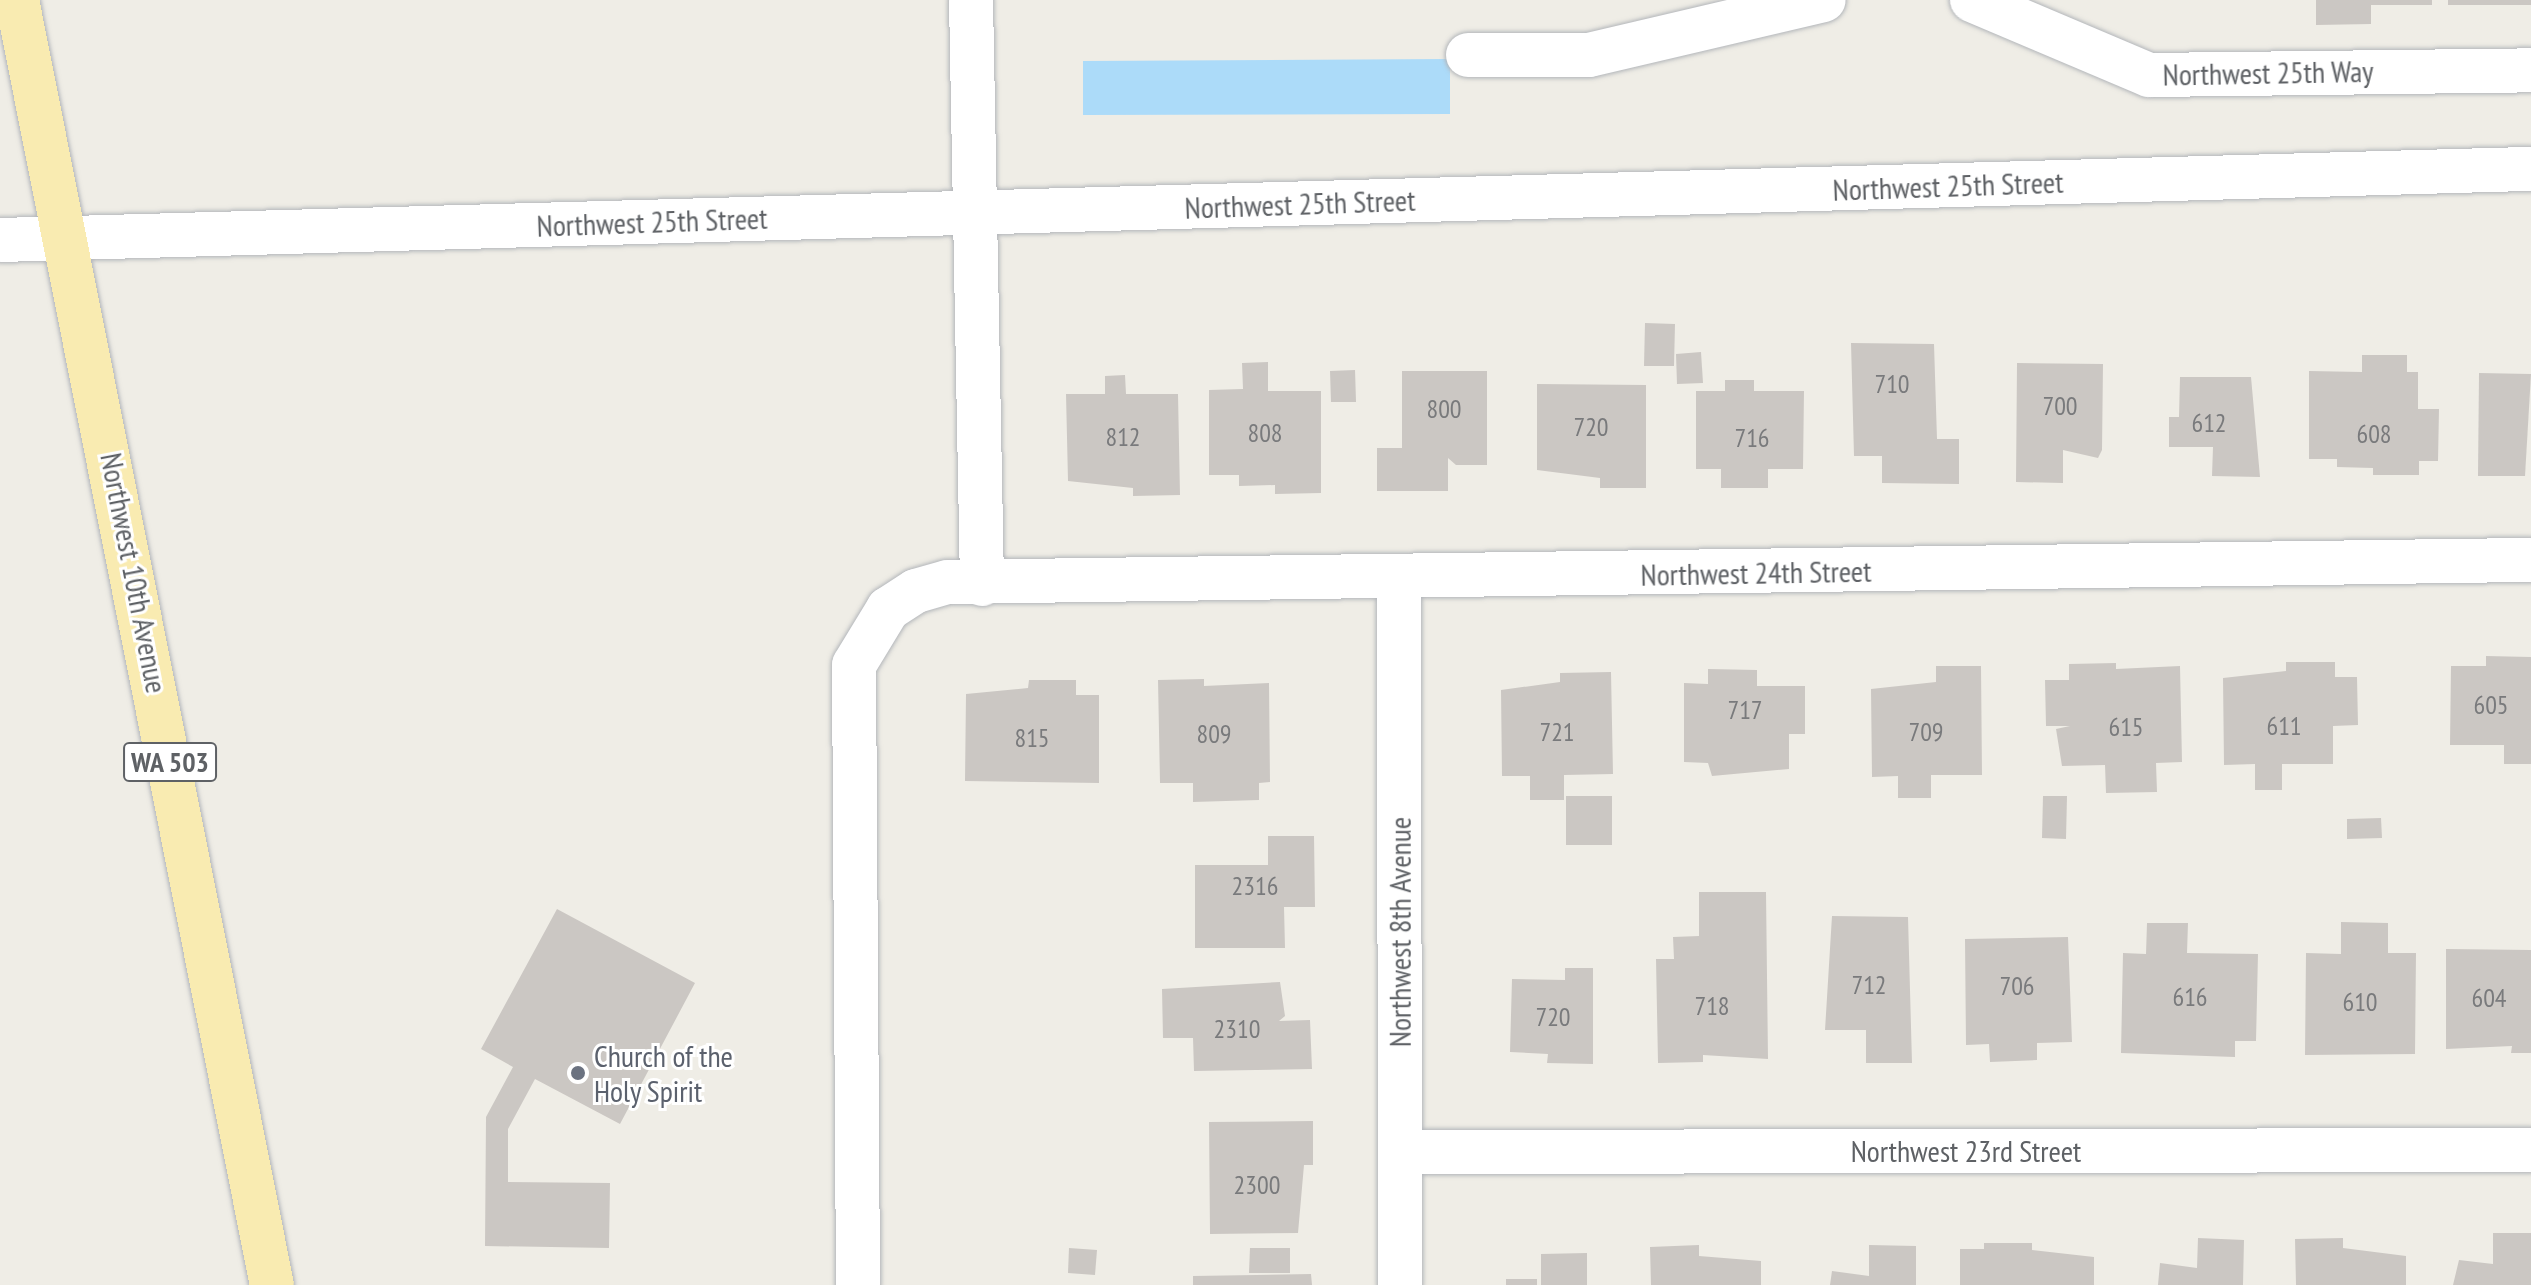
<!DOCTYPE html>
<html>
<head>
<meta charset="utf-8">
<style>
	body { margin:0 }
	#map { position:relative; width:2531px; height:1285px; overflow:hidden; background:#efede6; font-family:"PT Sans Narrow",sans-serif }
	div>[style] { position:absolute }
	.water>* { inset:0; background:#acdbf9 }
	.building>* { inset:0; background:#cbc7c3 }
	.roads { filter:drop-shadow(0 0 2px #b3b6ba) drop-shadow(0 0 2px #b3b6ba) }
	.minor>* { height:44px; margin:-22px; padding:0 22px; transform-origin:22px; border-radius:22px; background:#fff }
	.major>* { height:44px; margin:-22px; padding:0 22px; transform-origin:22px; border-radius:22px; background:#f9ebb1 }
	.dots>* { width:22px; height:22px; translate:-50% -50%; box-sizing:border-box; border:4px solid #fff; border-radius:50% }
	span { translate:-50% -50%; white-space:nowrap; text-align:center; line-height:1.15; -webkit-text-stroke:6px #fff; paint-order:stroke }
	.number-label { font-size:26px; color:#797a7c }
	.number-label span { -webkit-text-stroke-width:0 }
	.shield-label span { padding:2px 6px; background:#fff; border:2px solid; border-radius:6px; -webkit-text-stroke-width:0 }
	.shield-label { font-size:28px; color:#5e6165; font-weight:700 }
	.street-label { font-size:30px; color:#5e6165 }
	.worship-label { font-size:30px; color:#5b616d }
	.left { translate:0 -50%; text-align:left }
</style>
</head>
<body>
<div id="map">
	<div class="water">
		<div style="clip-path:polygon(1450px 59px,1450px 114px,1083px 115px,1083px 61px)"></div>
	</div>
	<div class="building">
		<div style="clip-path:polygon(2316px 0,2432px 0,2432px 5px,2371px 5px,2371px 24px,2316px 25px)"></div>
		<div style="clip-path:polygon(2448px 0,2531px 0,2531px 5px,2448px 5px)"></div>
		<div style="clip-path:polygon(1645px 323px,1675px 324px,1674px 366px,1644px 366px)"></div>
		<div style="clip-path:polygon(1851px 343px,1934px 344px,1937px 439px,1959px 439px,1959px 484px,1882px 483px,1882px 456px,1854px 456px)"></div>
		<div style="clip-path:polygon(1701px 352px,1703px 383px,1677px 384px,1676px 354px)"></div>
		<div style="clip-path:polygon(2362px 355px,2407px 355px,2407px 372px,2418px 372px,2418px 409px,2439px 409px,2438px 461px,2419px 461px,2419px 475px,2373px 475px,2373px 468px,2337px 467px,2337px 459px,2309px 459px,2309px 371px,2362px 372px)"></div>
		<div style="clip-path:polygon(1268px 362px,1268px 391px,1321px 391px,1321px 493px,1275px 494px,1275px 485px,1239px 486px,1239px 475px,1209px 475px,1209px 390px,1243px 389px,1242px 363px)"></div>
		<div style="clip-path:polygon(2017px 363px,2103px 364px,2102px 450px,2098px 458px,2063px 450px,2063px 483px,2016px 482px)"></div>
		<div style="clip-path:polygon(1355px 370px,1356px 402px,1331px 402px,1330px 371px)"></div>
		<div style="clip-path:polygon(1402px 371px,1487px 371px,1487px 465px,1456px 465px,1448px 458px,1448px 491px,1377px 491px,1377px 448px,1402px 448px)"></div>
		<div style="clip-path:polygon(2479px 373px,2531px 374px,2525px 476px,2478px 476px)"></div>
		<div style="clip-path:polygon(1125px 375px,1126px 394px,1178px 394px,1180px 495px,1133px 496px,1133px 488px,1068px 481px,1066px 394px,1105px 394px,1105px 376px)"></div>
		<div style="clip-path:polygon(2180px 377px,2251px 377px,2260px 477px,2212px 476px,2213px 447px,2169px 447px,2169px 417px,2179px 417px)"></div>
		<div style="clip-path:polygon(1725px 380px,1754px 380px,1754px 391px,1804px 391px,1803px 469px,1768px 469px,1768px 488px,1721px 488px,1721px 469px,1696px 469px,1696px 391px,1725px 391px)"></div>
		<div style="clip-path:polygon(1537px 384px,1646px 385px,1646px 488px,1600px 488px,1600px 478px,1537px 470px)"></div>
		<div style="clip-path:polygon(2486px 656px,2531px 657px,2531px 764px,2504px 764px,2504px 745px,2450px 745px,2451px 666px,2486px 666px)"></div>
		<div style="clip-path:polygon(2286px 662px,2335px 662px,2335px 677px,2357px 677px,2358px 725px,2333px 726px,2333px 764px,2282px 764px,2282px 790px,2255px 790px,2255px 764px,2224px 765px,2223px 678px,2286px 671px)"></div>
		<div style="clip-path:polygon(2116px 663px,2116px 669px,2180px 666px,2182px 762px,2156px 763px,2157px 792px,2106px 793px,2105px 765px,2062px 766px,2056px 729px,2070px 726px,2046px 726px,2045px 680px,2069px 680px,2069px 664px)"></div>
		<div style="clip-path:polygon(1936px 666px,1981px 666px,1982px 775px,1931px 775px,1931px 798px,1898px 798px,1898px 776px,1872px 777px,1871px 689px,1936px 682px)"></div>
		<div style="clip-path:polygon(1708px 669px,1757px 670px,1757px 686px,1805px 686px,1805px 734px,1789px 734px,1789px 769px,1712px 776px,1708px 763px,1684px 762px,1684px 683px,1708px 684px)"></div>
		<div style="clip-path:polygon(1611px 672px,1613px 774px,1564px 775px,1564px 800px,1530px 800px,1530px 776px,1502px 776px,1501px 690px,1560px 682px,1560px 673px)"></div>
		<div style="clip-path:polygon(1204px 679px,1204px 686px,1269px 683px,1270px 782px,1259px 783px,1259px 800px,1193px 802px,1193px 783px,1160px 783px,1158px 680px)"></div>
		<div style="clip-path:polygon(1029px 680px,1076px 680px,1076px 695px,1099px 695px,1099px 783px,965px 781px,966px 694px,1028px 688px)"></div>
		<div style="clip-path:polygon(1566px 796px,1612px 796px,1612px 845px,1566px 845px)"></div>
		<div style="clip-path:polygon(2043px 796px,2067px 796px,2066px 839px,2042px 838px)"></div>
		<div style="clip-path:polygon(2381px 818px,2382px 838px,2347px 839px,2347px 819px)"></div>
		<div style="clip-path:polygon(1268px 836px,1314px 836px,1315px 907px,1284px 907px,1285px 948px,1195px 948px,1195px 865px,1268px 865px)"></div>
		<div style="clip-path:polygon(1699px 892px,1766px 892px,1768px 1059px,1703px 1055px,1703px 1062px,1658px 1063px,1656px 959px,1674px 959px,1673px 937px,1699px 936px)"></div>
		<div style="clip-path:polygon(557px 909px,695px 983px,620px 1124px,535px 1079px,508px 1129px,508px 1182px,610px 1183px,609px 1248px,485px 1246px,486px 1117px,513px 1067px,481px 1049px)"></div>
		<div style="clip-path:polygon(1832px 916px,1908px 917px,1912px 1063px,1866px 1063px,1866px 1030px,1825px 1030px)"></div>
		<div style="clip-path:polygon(2341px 922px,2388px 923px,2388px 953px,2416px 953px,2415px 1054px,2305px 1055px,2306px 953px,2341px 954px)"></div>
		<div style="clip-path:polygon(2147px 923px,2188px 923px,2187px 953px,2258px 954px,2256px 1041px,2235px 1041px,2235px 1057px,2121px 1053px,2123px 953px,2146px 954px)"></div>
		<div style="clip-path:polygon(2068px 937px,2072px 1042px,2037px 1043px,2037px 1060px,1990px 1062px,1989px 1044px,1966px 1045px,1965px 939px)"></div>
		<div style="clip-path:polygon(2446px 949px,2531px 950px,2531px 1053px,2511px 1053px,2512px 1046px,2446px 1049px)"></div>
		<div style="clip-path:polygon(1565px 968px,1593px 968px,1593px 1064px,1547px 1063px,1548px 1054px,1510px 1052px,1512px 979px,1565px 980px)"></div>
		<div style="clip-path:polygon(1280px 982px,1285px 1016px,1279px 1021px,1310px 1020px,1312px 1069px,1194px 1071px,1193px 1038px,1163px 1038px,1162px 989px)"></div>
		<div style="clip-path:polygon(1313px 1121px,1313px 1165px,1304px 1165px,1298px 1233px,1210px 1234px,1209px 1122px)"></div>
		<div style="clip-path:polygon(2493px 1233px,2531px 1233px,2531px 1285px,2453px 1285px,2459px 1260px,2493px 1264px)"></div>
		<div style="clip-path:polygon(2198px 1238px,2244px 1240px,2243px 1285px,2158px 1285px,2160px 1263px,2197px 1268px)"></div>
		<div style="clip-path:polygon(2343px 1238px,2343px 1248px,2406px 1256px,2406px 1285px,2296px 1285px,2295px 1239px)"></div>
		<div style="clip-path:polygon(1984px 1243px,2032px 1243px,2032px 1250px,2094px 1257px,2094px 1285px,1960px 1285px,1960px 1249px,1984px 1249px)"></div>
		<div style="clip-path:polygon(1699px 1245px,1699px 1256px,1761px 1261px,1761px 1285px,1651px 1285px,1650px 1247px)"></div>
		<div style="clip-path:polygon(1869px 1245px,1916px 1246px,1916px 1285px,1830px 1285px,1832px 1271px,1869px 1276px)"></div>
		<div style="clip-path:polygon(1069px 1248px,1097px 1250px,1095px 1275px,1068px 1273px)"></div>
		<div style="clip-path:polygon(1250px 1248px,1290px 1248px,1290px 1273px,1249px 1273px)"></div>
		<div style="clip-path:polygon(1587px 1253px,1587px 1285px,1541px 1285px,1541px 1254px)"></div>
		<div style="clip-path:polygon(1311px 1274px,1312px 1285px,1193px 1285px,1193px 1276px)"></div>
		<div style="clip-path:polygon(1506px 1279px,1537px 1279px,1537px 1285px,1506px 1285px)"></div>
	</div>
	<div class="roads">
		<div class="minor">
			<div style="left:971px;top:0;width:584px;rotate:88.92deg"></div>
			<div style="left:1972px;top:0;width:192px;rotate:23deg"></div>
			<div style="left:2149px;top:75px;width:382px;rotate:-0.7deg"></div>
			<div style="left:1468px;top:55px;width:121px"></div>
			<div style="left:1589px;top:55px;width:241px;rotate:-13.2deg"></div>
			<div style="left:0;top:240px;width:2532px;rotate:-1.61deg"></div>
			<div style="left:1399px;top:579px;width:706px;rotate:89.92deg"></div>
			<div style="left:1401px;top:1152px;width:1130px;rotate:-0.1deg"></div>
			<div style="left:858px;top:1285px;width:620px;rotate:-90.37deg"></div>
			<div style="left:854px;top:665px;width:66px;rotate:-58.7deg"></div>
			<div style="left:888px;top:609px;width:33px;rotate:-33deg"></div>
			<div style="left:916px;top:591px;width:33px;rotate:-16deg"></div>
			<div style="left:948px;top:582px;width:1583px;rotate:-0.8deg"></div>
		</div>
		<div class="major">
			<div style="left:17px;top:0;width:1310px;rotate:78.78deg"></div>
		</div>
	</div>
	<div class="dots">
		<div style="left:578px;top:1073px;background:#6b7280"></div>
	</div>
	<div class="number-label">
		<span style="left:1892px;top:384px">710</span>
		<span style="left:2060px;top:406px">700</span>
		<span style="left:1444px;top:409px">800</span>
		<span style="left:2209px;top:423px">612</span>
		<span style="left:1591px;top:427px">720</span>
		<span style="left:1265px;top:433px">808</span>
		<span style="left:2374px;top:434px">608</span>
		<span style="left:1123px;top:437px">812</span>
		<span style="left:1752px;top:438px">716</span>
		<span style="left:2491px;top:705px">605</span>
		<span style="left:1745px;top:710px">717</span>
		<span style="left:2284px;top:726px">611</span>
		<span style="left:2126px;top:727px">615</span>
		<span style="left:1557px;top:732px">721</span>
		<span style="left:1926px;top:732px">709</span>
		<span style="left:1214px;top:734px">809</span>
		<span style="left:1032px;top:738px">815</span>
		<span style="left:1255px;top:886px">2316</span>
		<span style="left:1869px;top:985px">712</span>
		<span style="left:2017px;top:986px">706</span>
		<span style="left:2190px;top:997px">616</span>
		<span style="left:2489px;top:998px">604</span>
		<span style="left:2360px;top:1002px">610</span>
		<span style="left:1712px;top:1006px">718</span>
		<span style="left:1553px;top:1017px">720</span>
		<span style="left:1237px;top:1029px">2310</span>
		<span style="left:1257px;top:1185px">2300</span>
	</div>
	<div class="shield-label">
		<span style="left:170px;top:762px">WA 503</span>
	</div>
	<div class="street-label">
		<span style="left:2268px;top:73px;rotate:-1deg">Northwest 25th Way</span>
		<span style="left:1948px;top:186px;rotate:-2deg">Northwest 25th Street</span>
		<span style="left:1300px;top:204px;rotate:-2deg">Northwest 25th Street</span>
		<span style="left:652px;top:222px;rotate:-2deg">Northwest 25th Street</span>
		<span style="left:134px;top:573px;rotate:79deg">Northwest 10th Avenue</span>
		<span style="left:1756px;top:573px;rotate:-1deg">Northwest 24th Street</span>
		<span style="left:1400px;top:932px;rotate:-90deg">Northwest 8th Avenue</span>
		<span style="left:1966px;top:1151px">Northwest 23rd Street</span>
	</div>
	<div class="worship-label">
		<span class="left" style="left:594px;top:1073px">Church of the<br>Holy Spirit</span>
	</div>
</div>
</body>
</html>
